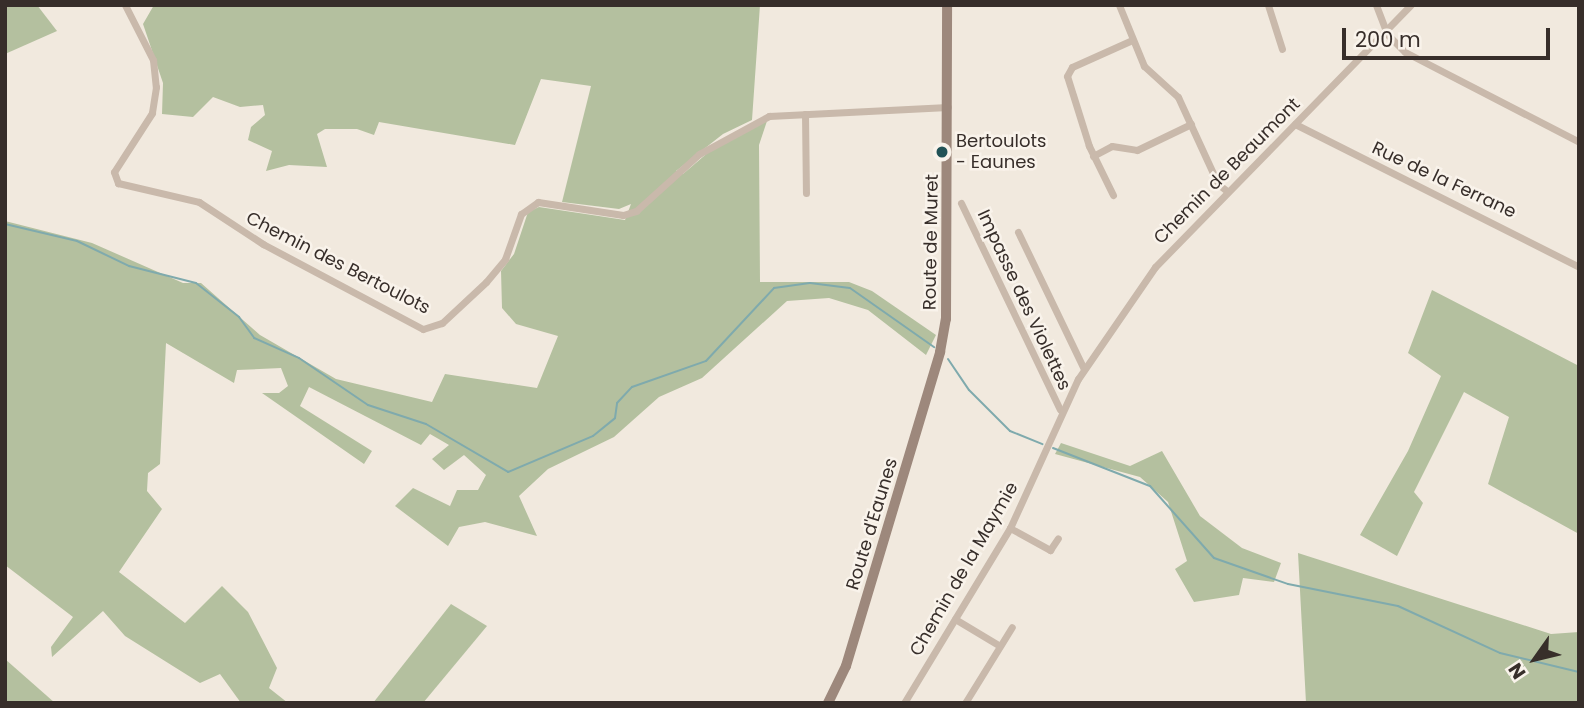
<!DOCTYPE html>
<html>
<head>
<meta charset="utf-8">
<style>
	body { margin:0 }
	#map { position:relative; width:1584px; height:708px; overflow:hidden; background:#f1e9de; font-family:Poppins,sans-serif }
	div>[style] { position:absolute }
	.green>* { inset:0; background:#b4c09f }
	.stream>* { height:2px; margin:-1px; padding:0 1px; transform-origin:1px; border-radius:1px; background:#7faaad }
	.minor>* { height:7px; margin:-3.5px; padding:0 3.5px; transform-origin:3.5px; border-radius:3.5px; background:#c9b9ab }
	.secondary>* { height:10px; margin:-5px; padding:0 5px; transform-origin:5px; border-radius:5px; background:#9d887c }
	.dots>* { width:19px; height:19px; translate:-50% -50%; box-sizing:border-box; border:4px solid #f9f3eb; border-radius:50% }
	span { translate:-50% -50%; white-space:nowrap; text-align:center; line-height:1.15; -webkit-text-stroke:5px #f9f3eb; paint-order:stroke }
	.poi-label { font-size:18px; color:#372e2a }
	.left { translate:0 -50%; text-align:left }
	.street-label { font-size:18px; color:#372e2a }
	.frame { position:absolute; inset:0; border:7px solid #372e2a; pointer-events:none }
	.north { position:absolute; left:1500px; top:624px; width:70px; height:70px; -webkit-text-stroke:5px #f9f3eb; paint-order:stroke; rotate:236deg; font-size:19px; font-weight:700; line-height:28px; text-align:center; color:#372e2a }
	.north::after { content:''; display:block; margin:auto; width:24px; height:32px; background:#372e2a; clip-path:polygon(50% 0,100% 100%,50% 72%,0 100%) }
	.scale { position:absolute; left:1342px; top:28px; width:208px; height:32px; box-sizing:border-box; border:4px solid #372e2a; border-top:0; padding-left:9px; font-size:21px; line-height:24px; white-space:nowrap; color:#372e2a; -webkit-text-stroke:5px #f9f3eb; paint-order:stroke }
</style>
</head>
<body>
<div id="map">
	<div class="green">
		<div style="clip-path:polygon(5px 5px,37px 5px,57px 31px,5px 54px)"></div>
		<div style="clip-path:polygon(154px 5px,760px 5px,752px 120px,723px 134px,676px 171px,683px 174px,711px 150px,767px 121px,759px 145px,760px 282px,849px 282px,872px 291px,936px 335px,926px 355px,868px 310px,829px 298px,787px 301px,702px 378px,659px 397px,614px 437px,548px 469px,519px 496px,537px 536px,485px 522px,459px 527px,448px 546px,395px 506px,413px 488px,450px 506px,457px 490px,478px 490px,486px 475px,464px 455px,444px 470px,432px 459px,449px 445px,430px 434px,421px 445px,309px 387px,300px 406px,372px 451px,364px 464px,262px 393px,279px 393px,288px 386px,281px 368px,237px 370px,234px 383px,166px 343px,160px 464px,148px 473px,147px 491px,162px 509px,119px 572px,185px 623px,222px 586px,248px 612px,277px 668px,269px 688px,288px 703px,241px 703px,220px 674px,200px 683px,125px 636px,103px 611px,52px 657px,51px 647px,73px 617px,5px 565px,5px 221px,92px 243px,183px 283px,201px 283px,260px 335px,336px 379px,432px 402px,445px 374px,537px 388px,558px 336px,516px 324px,502px 308px,501px 271px,514px 254px,528px 212px,539px 207px,625px 220px,631px 204px,619px 209px,562px 202px,591px 86px,541px 79px,515px 145px,379px 122px,374px 135px,357px 129px,325px 129px,317px 134px,327px 167px,289px 165px,266px 171px,272px 151px,248px 140px,251px 127px,265px 115px,263px 105px,240px 107px,213px 97px,193px 117px,162px 114px,163px 83px,143px 24px)"></div>
		<div style="clip-path:polygon(1432px 290px,1579px 366px,1579px 534px,1488px 484px,1509px 417px,1464px 392px,1414px 492px,1423px 503px,1397px 556px,1360px 535px,1408px 451px,1441px 376px,1408px 353px)"></div>
		<div style="clip-path:polygon(1061px 443px,1130px 466px,1162px 451px,1200px 516px,1242px 548px,1281px 563px,1274px 582px,1243px 578px,1239px 595px,1194px 602px,1175px 569px,1187px 561px,1168px 502px,1140px 477px,1055px 454px)"></div>
		<div style="clip-path:polygon(1298px 553px,1551px 634px,1579px 632px,1579px 703px,1306px 703px)"></div>
		<div style="clip-path:polygon(451px 604px,487px 626px,423px 703px,373px 703px)"></div>
		<div style="clip-path:polygon(5px 659px,55px 703px,5px 703px)"></div>
	</div>
	<div class="stream">
		<div style="left:5px;top:224px;width:74px;rotate:13.3deg"></div>
		<div style="left:77px;top:241px;width:58px;rotate:25.7deg"></div>
		<div style="left:129px;top:266px;width:69px;rotate:14.2deg"></div>
		<div style="left:196px;top:283px;width:55px;rotate:38.3deg"></div>
		<div style="left:239px;top:317px;width:26px;rotate:54deg"></div>
		<div style="left:254px;top:338px;width:49px;rotate:24deg"></div>
		<div style="left:299px;top:358px;width:83px;rotate:34.3deg"></div>
		<div style="left:368px;top:405px;width:61px;rotate:18.1deg"></div>
		<div style="left:426px;top:424px;width:95px;rotate:30.3deg"></div>
		<div style="left:508px;top:472px;width:92px;rotate:-23deg"></div>
		<div style="left:593px;top:436px;width:28px;rotate:-39deg"></div>
		<div style="left:615px;top:418px;width:15px;rotate:-82deg"></div>
		<div style="left:617px;top:403px;width:22px;rotate:-47deg"></div>
		<div style="left:632px;top:387px;width:78px;rotate:-19.4deg"></div>
		<div style="left:706px;top:361px;width:100px;rotate:-47deg"></div>
		<div style="left:774px;top:288px;width:36px;rotate:-8deg"></div>
		<div style="left:810px;top:283px;width:40px;rotate:7.1deg"></div>
		<div style="left:850px;top:288px;width:103px;rotate:35.1deg"></div>
		<div style="left:948px;top:359px;width:37px;rotate:56deg"></div>
		<div style="left:969px;top:390px;width:58px;rotate:45deg"></div>
		<div style="left:1010px;top:431px;width:35px;rotate:22deg"></div>
		<div style="left:1053px;top:448px;width:104px;rotate:21.4deg"></div>
		<div style="left:1150px;top:486px;width:96px;rotate:48.4deg"></div>
		<div style="left:1214px;top:558px;width:78px;rotate:19.4deg"></div>
		<div style="left:1288px;top:584px;width:112px;rotate:11.3deg"></div>
		<div style="left:1398px;top:606px;width:112px;rotate:24.7deg"></div>
		<div style="left:1500px;top:653px;width:81px;rotate:13.5deg"></div>
	</div>
	<div class="minor">
		<div style="left:125px;top:5px;width:62px;rotate:63deg"></div>
		<div style="left:153px;top:60px;width:27px;rotate:84deg"></div>
		<div style="left:156px;top:87px;width:26px;rotate:99deg"></div>
		<div style="left:152px;top:113px;width:70px;rotate:122.8deg"></div>
		<div style="left:114px;top:172px;width:12px;rotate:70deg"></div>
		<div style="left:118px;top:183px;width:83px;rotate:13.2deg"></div>
		<div style="left:199px;top:202px;width:77px;rotate:33.3deg"></div>
		<div style="left:263px;top:244px;width:181px;rotate:28deg"></div>
		<div style="left:423px;top:329px;width:20px;rotate:-18deg"></div>
		<div style="left:442px;top:323px;width:60px;rotate:-43deg"></div>
		<div style="left:486px;top:282px;width:30px;rotate:-50deg"></div>
		<div style="left:505px;top:259px;width:48px;rotate:-70.4deg"></div>
		<div style="left:521px;top:214px;width:21px;rotate:-35deg"></div>
		<div style="left:538px;top:202px;width:86px;rotate:8.7deg"></div>
		<div style="left:623px;top:215px;width:14px;rotate:-17deg"></div>
		<div style="left:636px;top:211px;width:85px;rotate:-42.1deg"></div>
		<div style="left:699px;top:154px;width:80px;rotate:-28.5deg"></div>
		<div style="left:769px;top:116px;width:179px;rotate:-2.9deg"></div>
		<div style="left:1119px;top:5px;width:66px;rotate:67.7deg"></div>
		<div style="left:1144px;top:66px;width:46px;rotate:42.4deg"></div>
		<div style="left:1178px;top:97px;width:96px;rotate:65.3deg"></div>
		<div style="left:1218px;top:184px;width:11px;rotate:38deg"></div>
		<div style="left:1268px;top:5px;width:46px;rotate:72.3deg"></div>
		<div style="left:1376px;top:5px;width:31px;rotate:69deg"></div>
		<div style="left:1387px;top:34px;width:25px;rotate:45deg"></div>
		<div style="left:1405px;top:52px;width:196px;rotate:27.3deg"></div>
		<div style="left:805px;top:114px;width:79px;rotate:89.3deg"></div>
		<div style="left:1295px;top:124px;width:318px;rotate:26.7deg"></div>
		<div style="left:1093px;top:156px;width:21px;rotate:-28deg"></div>
		<div style="left:1112px;top:146px;width:25px;rotate:9deg"></div>
		<div style="left:1137px;top:150px;width:60px;rotate:-25.7deg"></div>
		<div style="left:1113px;top:195px;width:55px;rotate:-116.1deg"></div>
		<div style="left:1089px;top:146px;width:73px;rotate:-107.4deg"></div>
		<div style="left:1067px;top:76px;width:10px;rotate:-61deg"></div>
		<div style="left:1072px;top:67px;width:66px;rotate:-24.2deg"></div>
		<div style="left:961px;top:203px;width:229px;rotate:64.4deg"></div>
		<div style="left:1018px;top:232px;width:152px;rotate:64.3deg"></div>
		<div style="left:1010px;top:528px;width:46px;rotate:28.8deg"></div>
		<div style="left:1050px;top:550px;width:14px;rotate:-56deg"></div>
		<div style="left:955px;top:619px;width:52px;rotate:31deg"></div>
		<div style="left:904px;top:703px;width:205px;rotate:-58.8deg"></div>
		<div style="left:1010px;top:528px;width:164px;rotate:-65.5deg"></div>
		<div style="left:1078px;top:379px;width:136px;rotate:-55.5deg"></div>
		<div style="left:1155px;top:267px;width:366px;rotate:-45.7deg"></div>
		<div style="left:965px;top:703px;width:89px;rotate:-58.3deg"></div>
	</div>
	<div class="secondary">
		<div style="left:828px;top:703px;width:41px;rotate:-64.1deg"></div>
		<div style="left:846px;top:666px;width:328px;rotate:-73.3deg"></div>
		<div style="left:940px;top:352px;width:34px;rotate:-80deg"></div>
		<div style="left:946px;top:319px;width:314px;rotate:-89.8deg"></div>
	</div>
	<div class="dots">
		<div style="left:942px;top:152px;background:#215256"></div>
	</div>
	<div class="poi-label">
		<span class="left" style="left:956px;top:152px">Bertoulots<br>- Eaunes</span>
	</div>
	<div class="street-label">
		<span style="left:1227px;top:171px;rotate:-45deg">Chemin de Beaumont</span>
		<span style="left:1444px;top:180px;rotate:25deg">Rue de la Ferrane</span>
		<span style="left:931px;top:242px;rotate:-89deg">Route de Muret</span>
		<span style="left:338px;top:263px;rotate:27deg">Chemin des Bertoulots</span>
		<span style="left:1024px;top:300px;rotate:65deg">Impasse des Violettes</span>
		<span style="left:872px;top:524px;rotate:-73deg">Route d'Eaunes</span>
		<span style="left:964px;top:569px;rotate:-60deg">Chemin de la Maymie</span>
	</div>
	<div class="frame"></div>
	<div class="north">N</div>
	<div class="scale">200 m</div>
</div>
</body>
</html>
